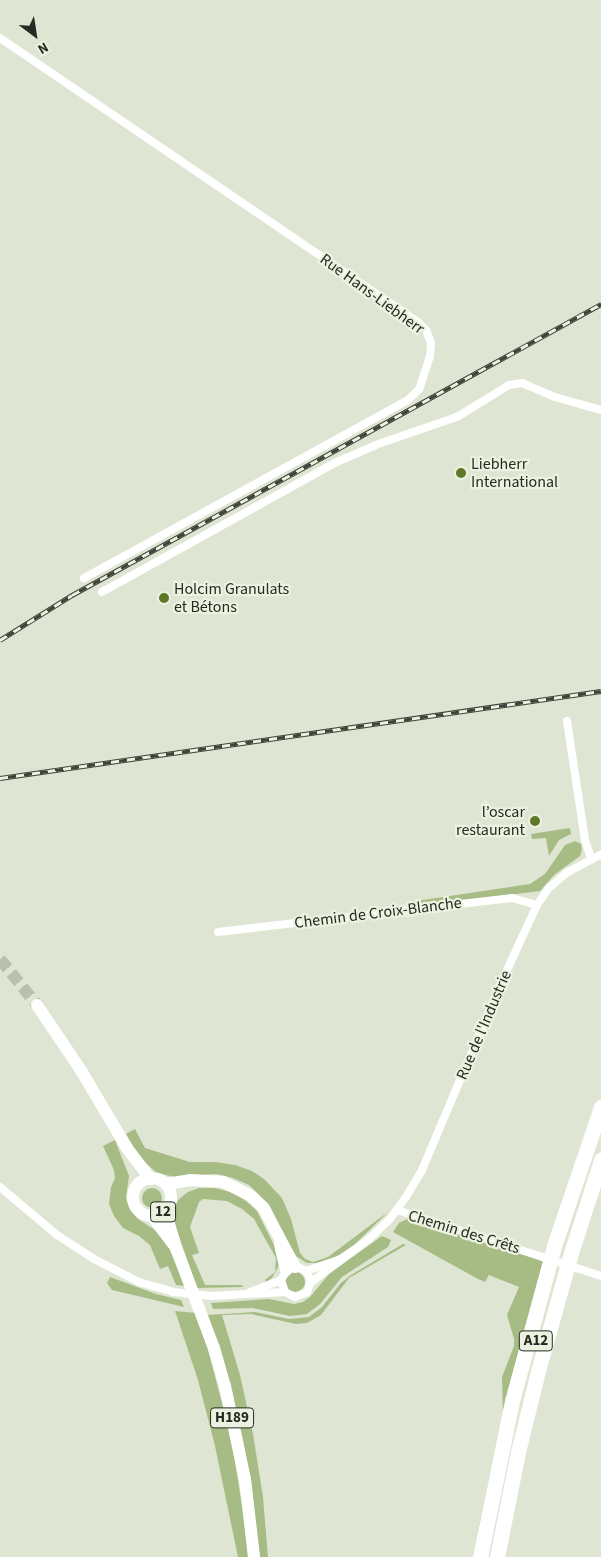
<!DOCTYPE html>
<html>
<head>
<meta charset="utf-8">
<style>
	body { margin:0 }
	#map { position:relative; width:601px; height:1557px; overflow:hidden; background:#dee6d3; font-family:"Source Sans 3",sans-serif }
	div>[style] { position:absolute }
	.green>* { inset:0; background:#a7bb85 }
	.round { border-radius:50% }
	.trunk-tunnel>* { height:12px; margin-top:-6px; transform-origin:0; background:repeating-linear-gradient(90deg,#b9c0b0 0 12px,transparent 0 18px) }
	.minor>* { height:8px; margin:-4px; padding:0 4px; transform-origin:4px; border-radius:4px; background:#fff }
	.trunk>* { height:12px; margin:-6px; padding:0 6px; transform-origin:6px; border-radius:6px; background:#fff }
	.trunk>.ring { margin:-6px; padding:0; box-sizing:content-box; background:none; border:12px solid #fff; border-radius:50% }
	.motorway>* { height:15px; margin:-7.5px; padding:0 7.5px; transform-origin:7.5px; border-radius:7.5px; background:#fff }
	.rail>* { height:4.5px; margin-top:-2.25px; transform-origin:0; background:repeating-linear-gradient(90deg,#ebf3e0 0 8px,#3f433a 0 16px); box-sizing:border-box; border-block:1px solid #3f433a }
	.dots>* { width:14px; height:14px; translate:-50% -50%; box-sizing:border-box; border:2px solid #ebf3e0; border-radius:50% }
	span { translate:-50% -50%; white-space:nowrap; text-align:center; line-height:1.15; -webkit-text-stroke:4.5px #ebf3e0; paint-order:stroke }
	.shield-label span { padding:1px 4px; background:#ebf3e0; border:1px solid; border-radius:4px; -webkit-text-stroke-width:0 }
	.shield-label { font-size:15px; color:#272a23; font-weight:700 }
	.street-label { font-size:16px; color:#272a23 }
	.poi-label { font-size:16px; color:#272a23 }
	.left { translate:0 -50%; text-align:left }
	.right { translate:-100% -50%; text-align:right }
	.north { position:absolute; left:10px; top:10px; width:50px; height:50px; -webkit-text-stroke:4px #ebf3e0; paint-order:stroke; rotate:149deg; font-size:14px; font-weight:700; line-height:20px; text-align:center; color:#272a23 }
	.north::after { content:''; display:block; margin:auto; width:18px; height:22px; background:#272a23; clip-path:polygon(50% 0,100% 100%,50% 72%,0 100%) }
</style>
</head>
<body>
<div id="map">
	<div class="green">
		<div style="clip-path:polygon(570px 828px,571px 834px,559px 840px,549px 856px,546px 838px,532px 839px,531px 834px)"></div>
		<div style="clip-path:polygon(575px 841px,581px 844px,582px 850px,580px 856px,554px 875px,540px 891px,419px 906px,416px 901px,530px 884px,545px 874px,565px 845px)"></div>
		<div style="clip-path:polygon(135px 1129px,145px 1148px,190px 1162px,215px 1162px,235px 1165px,252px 1171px,264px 1179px,282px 1198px,291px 1219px,300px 1253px,305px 1259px,313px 1262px,328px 1257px,388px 1212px,355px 1244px,334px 1258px,318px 1263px,307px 1263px,294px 1255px,270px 1206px,249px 1185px,233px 1178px,216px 1174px,175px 1177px,157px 1173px,140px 1158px,126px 1134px)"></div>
		<div style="clip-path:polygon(115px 1140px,129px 1176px,126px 1198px,130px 1210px,138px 1219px,155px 1230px,169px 1248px,186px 1286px,176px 1285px,168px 1266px,160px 1269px,150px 1245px,139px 1236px,123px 1228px,114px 1216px,109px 1204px,111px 1187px,115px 1178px,114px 1170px,103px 1146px)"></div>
		<div class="round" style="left:142px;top:1188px;width:20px;height:20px"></div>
		<div style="clip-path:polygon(199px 1188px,215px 1188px,231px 1192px,246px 1201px,257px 1211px,274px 1245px,279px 1265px,272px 1278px,266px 1282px,265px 1280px,275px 1272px,276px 1258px,254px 1219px,242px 1209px,227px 1201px,203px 1199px,199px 1202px,190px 1227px,199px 1253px,192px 1255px,205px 1285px,241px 1285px,244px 1287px,197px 1288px,173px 1219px,174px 1208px,179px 1199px,188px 1192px)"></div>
		<div style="clip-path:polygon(409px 1218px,504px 1247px,547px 1263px,478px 1532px,503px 1413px,502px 1377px,514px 1346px,514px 1339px,507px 1315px,519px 1287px,489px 1275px,485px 1282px,478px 1279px,393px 1232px,399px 1223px)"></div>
		<div style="clip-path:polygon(382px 1236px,391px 1240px,388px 1247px,342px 1277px,320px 1304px,307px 1314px,290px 1316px,253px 1308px,213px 1309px,211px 1303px,269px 1299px,294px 1304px,303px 1302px,310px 1297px,329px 1274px)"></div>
		<div style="clip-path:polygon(403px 1244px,406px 1245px,349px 1278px,321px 1315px,307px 1323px,296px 1324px,251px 1314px,222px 1315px,240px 1375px,253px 1434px,263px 1497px,268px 1557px,260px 1557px,250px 1476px,242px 1435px,230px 1385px,207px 1315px,255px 1312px,289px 1319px,309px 1317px,322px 1307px,341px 1283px,351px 1275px)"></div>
		<div class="round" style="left:285px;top:1272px;width:20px;height:20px"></div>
		<div style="clip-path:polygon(110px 1277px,156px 1294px,181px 1300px,184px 1307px,112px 1290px,107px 1283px)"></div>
		<div style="clip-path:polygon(175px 1311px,196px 1313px,208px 1350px,231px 1437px,244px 1518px,248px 1557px,238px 1557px,215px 1446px,198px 1380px)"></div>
	</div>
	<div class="trunk-tunnel">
		<div style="left:0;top:959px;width:59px;rotate:51.2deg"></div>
	</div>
	<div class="minor">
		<div style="left:0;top:38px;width:507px;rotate:34.22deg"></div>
		<div style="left:419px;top:323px;width:10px;rotate:45deg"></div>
		<div style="left:426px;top:330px;width:14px;rotate:69deg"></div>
		<div style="left:431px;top:343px;width:13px;rotate:94deg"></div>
		<div style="left:430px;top:356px;width:35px;rotate:108deg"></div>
		<div style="left:419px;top:389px;width:16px;rotate:135deg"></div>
		<div style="left:408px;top:400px;width:370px;rotate:151.2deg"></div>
		<div style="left:102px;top:592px;width:269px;rotate:-29deg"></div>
		<div style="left:337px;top:462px;width:48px;rotate:-23.4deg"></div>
		<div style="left:381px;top:443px;width:80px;rotate:-18.9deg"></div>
		<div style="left:457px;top:417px;width:61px;rotate:-31.6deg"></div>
		<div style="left:509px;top:385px;width:13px;rotate:-9deg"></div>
		<div style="left:522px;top:383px;width:36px;rotate:23deg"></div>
		<div style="left:555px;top:397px;width:48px;rotate:15.8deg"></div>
		<div style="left:567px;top:721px;width:120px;rotate:81.4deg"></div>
		<div style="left:585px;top:840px;width:19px;rotate:72deg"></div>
		<div style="left:218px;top:932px;width:296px;rotate:-6.6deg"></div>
		<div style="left:512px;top:898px;width:26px;rotate:16deg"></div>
		<div style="left:0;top:1187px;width:75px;rotate:40.1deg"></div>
		<div style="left:57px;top:1235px;width:44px;rotate:33deg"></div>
		<div style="left:94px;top:1259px;width:51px;rotate:27.1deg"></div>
		<div style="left:139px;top:1282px;width:35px;rotate:16deg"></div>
		<div style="left:173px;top:1292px;width:39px;rotate:6deg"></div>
		<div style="left:212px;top:1296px;width:73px;rotate:-3.1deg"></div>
		<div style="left:397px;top:1210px;width:214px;rotate:17.9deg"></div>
		<div style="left:306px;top:1271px;width:11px;rotate:63deg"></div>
		<div style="left:311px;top:1281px;width:12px;rotate:110deg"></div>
		<div style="left:307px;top:1292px;width:13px;rotate:157deg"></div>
		<div style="left:295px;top:1297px;width:11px;rotate:-153deg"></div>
		<div style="left:285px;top:1292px;width:13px;rotate:-108deg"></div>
		<div style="left:281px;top:1280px;width:13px;rotate:-58deg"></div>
		<div style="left:288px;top:1269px;width:10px;rotate:-11deg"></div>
		<div style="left:298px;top:1267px;width:9px;rotate:27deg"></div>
		<div style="left:306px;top:1271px;width:36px;rotate:-19deg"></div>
		<div style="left:310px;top:1283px;width:74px;rotate:-36.7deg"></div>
		<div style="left:369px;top:1239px;width:29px;rotate:-44deg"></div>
		<div style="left:390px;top:1219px;width:27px;rotate:-54deg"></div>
		<div style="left:406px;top:1197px;width:31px;rotate:-59deg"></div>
		<div style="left:422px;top:1170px;width:203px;rotate:-67.1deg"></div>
		<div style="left:501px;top:983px;width:86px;rotate:-65.2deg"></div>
		<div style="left:537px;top:905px;width:21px;rotate:-55deg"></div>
		<div style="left:549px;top:888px;width:23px;rotate:-41deg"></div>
		<div style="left:566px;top:873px;width:40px;rotate:-28deg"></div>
		<div style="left:250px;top:1292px;width:33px;rotate:-21deg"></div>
	</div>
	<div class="trunk">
		<div style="left:37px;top:1005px;width:81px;rotate:56.1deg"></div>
		<div style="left:82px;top:1072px;width:88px;rotate:59.4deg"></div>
		<div style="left:127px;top:1148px;width:39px;rotate:53deg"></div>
		<div class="ring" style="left:133px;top:1178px;width:26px;height:26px"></div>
		<div style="left:166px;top:1184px;width:24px;rotate:-9deg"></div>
		<div style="left:190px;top:1180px;width:33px;rotate:3deg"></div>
		<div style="left:223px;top:1182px;width:30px;rotate:26deg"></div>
		<div style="left:250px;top:1195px;width:18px;rotate:43deg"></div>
		<div style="left:263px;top:1207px;width:68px;rotate:61.9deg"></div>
		<div style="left:165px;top:1210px;width:40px;rotate:74deg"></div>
		<div style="left:176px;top:1248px;width:107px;rotate:69.2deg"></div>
		<div style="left:214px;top:1348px;width:40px;rotate:74deg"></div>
		<div style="left:225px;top:1386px;width:95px;rotate:77.9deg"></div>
		<div style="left:245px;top:1479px;width:79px;rotate:83.4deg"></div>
		<div style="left:152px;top:1216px;width:35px;rotate:53deg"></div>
		<div style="left:280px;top:1244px;width:27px;rotate:77deg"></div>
	</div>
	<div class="motorway">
		<div style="left:480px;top:1557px;width:159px;rotate:-78.4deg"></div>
		<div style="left:512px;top:1401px;width:161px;rotate:-74.8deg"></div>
		<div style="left:554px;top:1246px;width:147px;rotate:-71.3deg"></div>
		<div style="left:497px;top:1557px;width:107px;rotate:-78.7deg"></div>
		<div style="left:518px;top:1452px;width:83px;rotate:-76.1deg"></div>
		<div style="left:538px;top:1371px;width:123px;rotate:-74.4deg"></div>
		<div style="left:571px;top:1253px;width:98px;rotate:-72.1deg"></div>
	</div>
	<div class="rail">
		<div style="left:0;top:640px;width:85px;rotate:-32deg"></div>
		<div style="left:72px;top:595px;width:604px;rotate:-28.81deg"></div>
		<div style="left:0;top:778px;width:607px;rotate:-8.24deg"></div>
	</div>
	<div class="dots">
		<div style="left:461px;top:473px;background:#5e7729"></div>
		<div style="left:164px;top:598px;background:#5e7729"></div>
		<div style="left:535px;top:821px;background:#5e7729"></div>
	</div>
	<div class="shield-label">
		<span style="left:163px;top:1212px">12</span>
		<span style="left:536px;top:1341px">A12</span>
		<span style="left:232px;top:1418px">H189</span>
	</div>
	<div class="street-label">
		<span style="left:372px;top:294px;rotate:36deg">Rue Hans-Liebherr</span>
		<span style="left:378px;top:913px;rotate:-7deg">Chemin de Croix-Blanche</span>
		<span style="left:484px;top:1025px;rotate:-67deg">Rue de l'Industrie</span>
		<span style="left:464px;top:1232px;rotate:17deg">Chemin des Crêts</span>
	</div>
	<div class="poi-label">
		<span class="left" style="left:471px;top:473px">Liebherr<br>International</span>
		<span class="left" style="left:174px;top:598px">Holcim Granulats<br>et Bétons</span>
		<span class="right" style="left:525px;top:821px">l’oscar<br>restaurant</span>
	</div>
	<div class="north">N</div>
</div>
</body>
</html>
